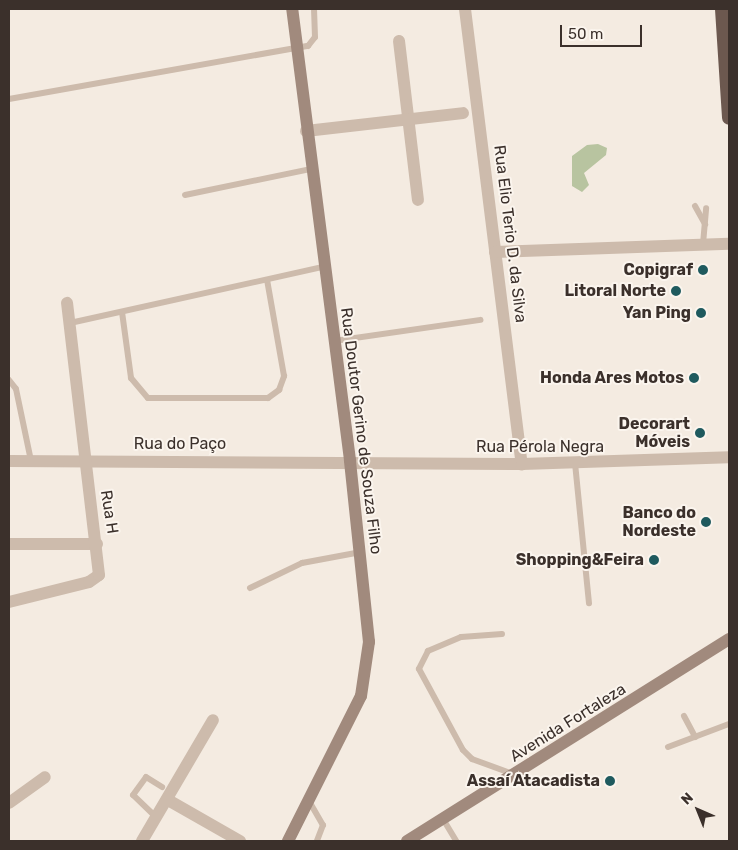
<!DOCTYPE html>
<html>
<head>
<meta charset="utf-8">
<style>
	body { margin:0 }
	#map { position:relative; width:738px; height:850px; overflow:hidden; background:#f4ebe1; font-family:Rubik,sans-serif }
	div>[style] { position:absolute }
	.green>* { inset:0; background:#b8c4a0 }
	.service>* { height:6px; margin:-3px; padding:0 3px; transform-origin:3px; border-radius:3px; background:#cdbbac }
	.minor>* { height:12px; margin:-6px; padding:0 6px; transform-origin:6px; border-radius:6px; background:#cdbbac }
	.secondary>* { height:12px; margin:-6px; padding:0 6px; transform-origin:6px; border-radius:6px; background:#a18a7d }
	.trunk>* { height:14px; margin:-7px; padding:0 7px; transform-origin:7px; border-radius:7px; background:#6c584f }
	.dots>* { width:14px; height:14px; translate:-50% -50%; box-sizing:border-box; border:2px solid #fbf5ee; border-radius:50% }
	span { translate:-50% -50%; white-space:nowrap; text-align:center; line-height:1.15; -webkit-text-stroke:4px #fbf5ee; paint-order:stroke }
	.street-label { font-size:16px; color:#3b302b }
	.poi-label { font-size:16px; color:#3b302b; font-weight:700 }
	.right { translate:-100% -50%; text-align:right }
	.frame { position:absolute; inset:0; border:10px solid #3b302b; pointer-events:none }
	.north { position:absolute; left:673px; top:785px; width:50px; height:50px; -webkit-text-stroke:4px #fbf5ee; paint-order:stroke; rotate:316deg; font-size:14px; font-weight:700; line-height:20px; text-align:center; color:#3b302b }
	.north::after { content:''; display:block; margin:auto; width:18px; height:22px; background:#3b302b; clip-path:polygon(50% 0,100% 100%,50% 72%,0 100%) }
	.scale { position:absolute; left:560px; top:25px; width:82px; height:22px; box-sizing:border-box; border:2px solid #3b302b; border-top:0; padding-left:6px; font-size:15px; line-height:18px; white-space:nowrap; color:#3b302b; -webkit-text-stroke:4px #fbf5ee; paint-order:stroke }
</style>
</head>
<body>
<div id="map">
	<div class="green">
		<div style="clip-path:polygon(598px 144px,607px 148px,606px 155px,584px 173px,589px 185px,582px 192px,572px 186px,572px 156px,587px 145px)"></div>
	</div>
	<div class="service">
		<div style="left:9px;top:99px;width:304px;rotate:-10.1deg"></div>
		<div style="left:308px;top:46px;width:11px;rotate:-52deg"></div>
		<div style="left:315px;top:37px;width:28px;rotate:-92deg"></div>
		<div style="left:185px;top:195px;width:129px;rotate:-11.7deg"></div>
		<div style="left:695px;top:206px;width:21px;rotate:61deg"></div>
		<div style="left:703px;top:244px;width:36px;rotate:-85deg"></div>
		<div style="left:122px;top:312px;width:67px;rotate:82.2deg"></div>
		<div style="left:131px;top:378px;width:26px;rotate:50deg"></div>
		<div style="left:148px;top:398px;width:120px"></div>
		<div style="left:268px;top:398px;width:14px;rotate:-36deg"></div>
		<div style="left:279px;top:390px;width:15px;rotate:-70deg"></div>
		<div style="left:284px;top:376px;width:97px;rotate:-100deg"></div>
		<div style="left:70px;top:323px;width:259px;rotate:-12.5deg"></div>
		<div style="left:334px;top:341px;width:148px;rotate:-8.2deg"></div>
		<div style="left:9px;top:380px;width:11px;rotate:52deg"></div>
		<div style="left:16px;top:389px;width:74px;rotate:78.2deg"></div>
		<div style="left:575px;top:463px;width:141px;rotate:84.3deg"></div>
		<div style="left:250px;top:588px;width:58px;rotate:-25.7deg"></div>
		<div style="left:302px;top:563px;width:60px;rotate:-10.6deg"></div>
		<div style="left:502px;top:634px;width:41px;rotate:175.8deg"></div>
		<div style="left:461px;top:637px;width:36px;rotate:157deg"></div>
		<div style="left:428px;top:651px;width:20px;rotate:117deg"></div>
		<div style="left:419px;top:669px;width:92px;rotate:61.5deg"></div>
		<div style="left:463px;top:750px;width:13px;rotate:45deg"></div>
		<div style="left:472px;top:759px;width:44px;rotate:20.1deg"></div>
		<div style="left:684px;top:716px;width:24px;rotate:62deg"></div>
		<div style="left:668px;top:747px;width:65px;rotate:-20.7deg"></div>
		<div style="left:309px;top:801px;width:28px;rotate:60deg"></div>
		<div style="left:323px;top:825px;width:17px;rotate:111deg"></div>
		<div style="left:157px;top:818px;width:33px;rotate:-136deg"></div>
		<div style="left:133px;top:795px;width:22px;rotate:-54deg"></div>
		<div style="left:146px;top:777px;width:19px;rotate:32deg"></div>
		<div style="left:443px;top:819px;width:26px;rotate:59deg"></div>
	</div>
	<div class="minor">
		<div style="left:465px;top:9px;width:459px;rotate:82.9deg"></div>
		<div style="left:399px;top:41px;width:160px;rotate:83.2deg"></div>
		<div style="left:306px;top:131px;width:158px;rotate:-6.5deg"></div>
		<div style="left:495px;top:252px;width:234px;rotate:-2deg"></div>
		<div style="left:9px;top:461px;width:513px;rotate:0.34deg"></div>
		<div style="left:522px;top:464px;width:207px;rotate:-1.9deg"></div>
		<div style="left:9px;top:544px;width:88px"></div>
		<div style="left:9px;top:602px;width:82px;rotate:-14deg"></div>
		<div style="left:89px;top:582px;width:12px;rotate:-35deg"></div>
		<div style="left:99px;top:575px;width:274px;rotate:-96.7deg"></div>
		<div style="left:168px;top:800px;width:83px;rotate:29.7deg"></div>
		<div style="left:9px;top:803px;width:44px;rotate:-35.8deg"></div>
		<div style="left:142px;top:841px;width:140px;rotate:-59.6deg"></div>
	</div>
	<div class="secondary">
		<div style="left:288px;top:841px;width:162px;rotate:-63.3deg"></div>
		<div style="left:361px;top:696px;width:55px;rotate:-81.6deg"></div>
		<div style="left:369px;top:642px;width:183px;rotate:-96deg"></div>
		<div style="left:350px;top:460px;width:455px;rotate:-97.3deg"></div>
		<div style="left:407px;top:841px;width:380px;rotate:-32.1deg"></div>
	</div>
	<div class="trunk">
		<div style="left:722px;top:9px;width:109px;rotate:86.3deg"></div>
	</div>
	<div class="dots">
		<div style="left:703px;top:270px;background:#1f5a5e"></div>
		<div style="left:676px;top:291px;background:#1f5a5e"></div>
		<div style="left:701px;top:313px;background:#1f5a5e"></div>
		<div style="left:694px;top:378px;background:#1f5a5e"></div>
		<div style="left:700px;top:433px;background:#1f5a5e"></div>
		<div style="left:706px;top:522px;background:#1f5a5e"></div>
		<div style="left:654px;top:560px;background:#1f5a5e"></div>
		<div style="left:610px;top:781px;background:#1f5a5e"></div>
	</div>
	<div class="street-label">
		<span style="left:510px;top:234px;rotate:83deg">Rua Elio Terio D. da Silva</span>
		<span style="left:361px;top:431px;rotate:83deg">Rua Doutor Gerino de Souza Filho</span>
		<span style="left:180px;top:444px">Rua do Paço</span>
		<span style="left:540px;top:447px">Rua Pérola Negra</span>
		<span style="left:109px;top:512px;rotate:81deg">Rua H</span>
		<span style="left:568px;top:723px;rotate:-32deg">Avenida Fortaleza</span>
	</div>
	<div class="poi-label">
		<span class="right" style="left:693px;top:270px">Copigraf</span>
		<span class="right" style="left:666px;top:291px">Litoral Norte</span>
		<span class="right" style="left:691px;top:313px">Yan Ping</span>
		<span class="right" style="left:684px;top:378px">Honda Ares Motos</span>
		<span class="right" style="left:690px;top:433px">Decorart<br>Móveis</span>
		<span class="right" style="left:696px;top:522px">Banco do<br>Nordeste</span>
		<span class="right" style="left:644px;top:560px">Shopping&amp;Feira</span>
		<span class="right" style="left:600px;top:781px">Assaí Atacadista</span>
	</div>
	<div class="frame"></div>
	<div class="north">N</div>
	<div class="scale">50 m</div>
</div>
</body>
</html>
